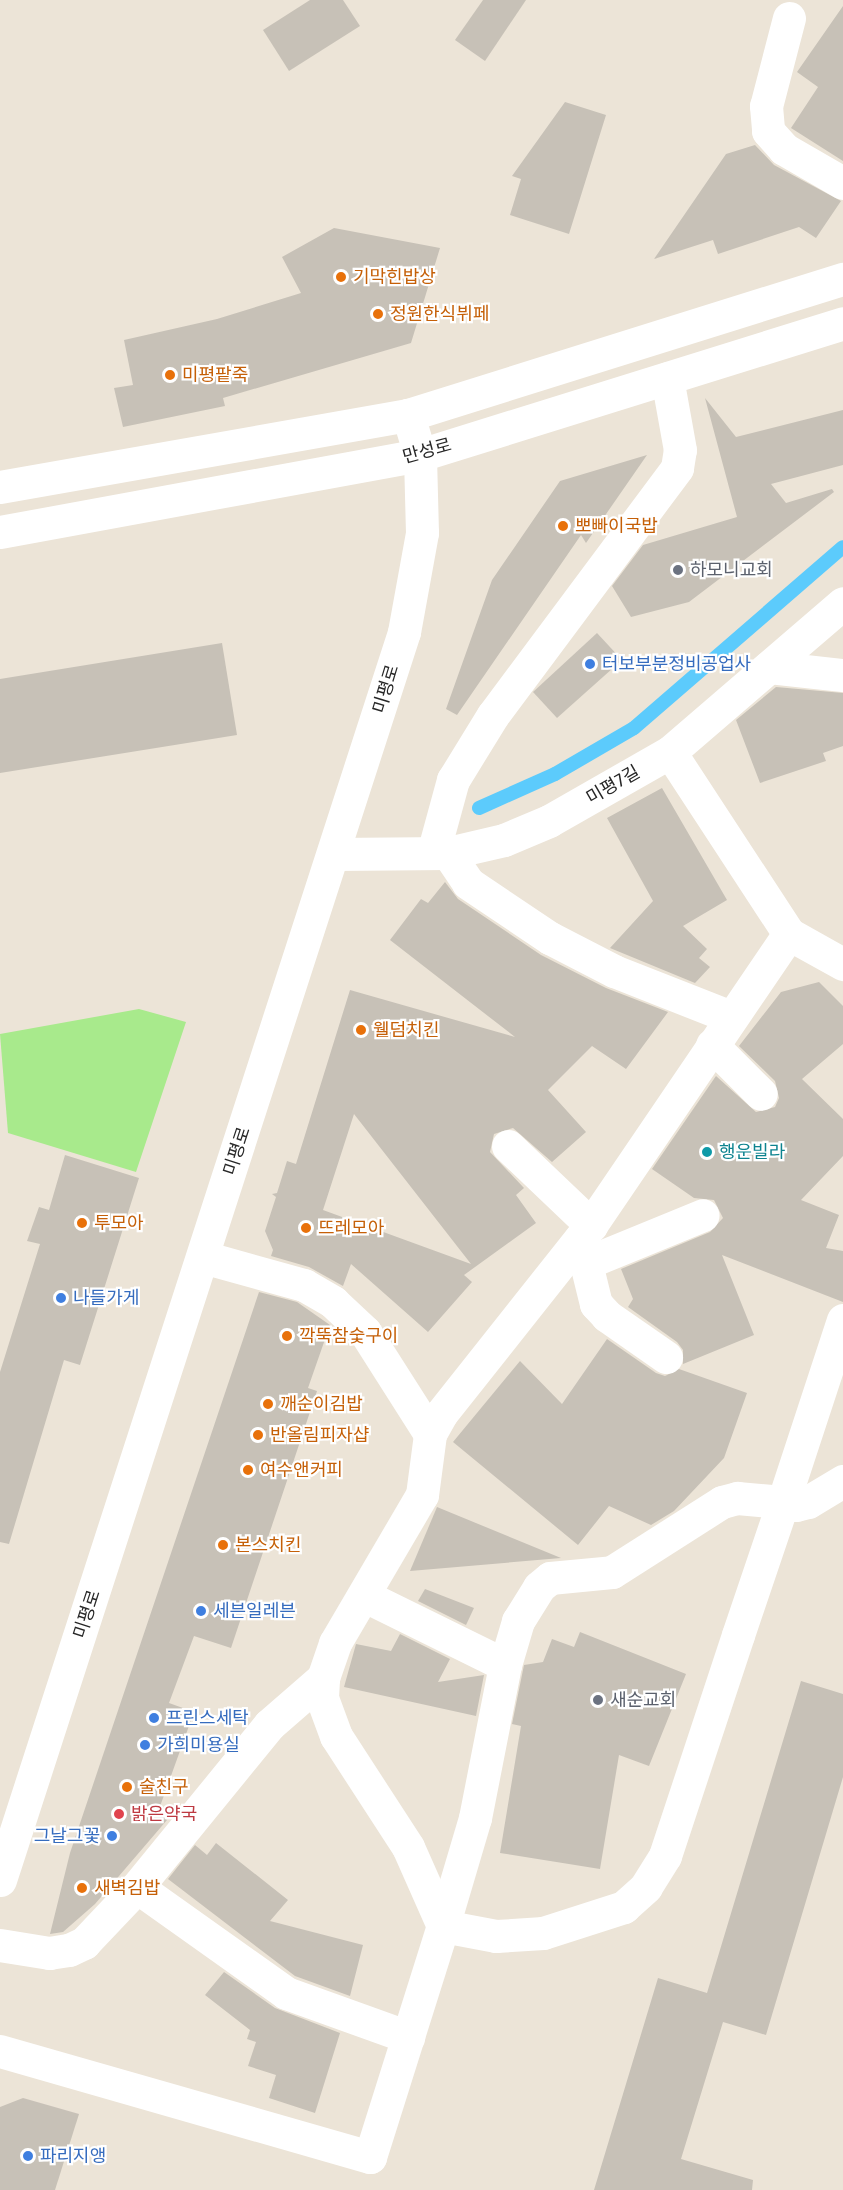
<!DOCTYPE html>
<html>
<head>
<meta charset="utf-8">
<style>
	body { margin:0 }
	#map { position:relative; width:843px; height:2190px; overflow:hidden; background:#ece4d7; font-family:"Asap Condensed","Noto Sans KR",sans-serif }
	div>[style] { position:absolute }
	.green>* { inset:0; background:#a8ea8c }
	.stream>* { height:14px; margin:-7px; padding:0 7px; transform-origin:7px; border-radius:7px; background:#5ccbfc }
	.building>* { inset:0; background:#c7c1b7 }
	.minor>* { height:33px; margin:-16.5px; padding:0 16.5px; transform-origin:16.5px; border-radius:16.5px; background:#fff }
	.dots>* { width:16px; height:16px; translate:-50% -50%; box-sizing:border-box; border:3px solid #fff; border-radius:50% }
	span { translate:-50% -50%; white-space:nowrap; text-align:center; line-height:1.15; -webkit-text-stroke:4.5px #fff; paint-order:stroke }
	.food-label { font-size:18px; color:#c56008 }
	.left { translate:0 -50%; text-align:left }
	.street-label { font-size:18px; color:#272727 }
	.worship-label { font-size:18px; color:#5b616d }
	.shop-label { font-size:18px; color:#366cbe }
	.right { translate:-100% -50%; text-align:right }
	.culture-label { font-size:18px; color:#0d838f }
	.health-label { font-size:18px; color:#be3a42 }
</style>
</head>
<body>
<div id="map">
	<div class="green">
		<div style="clip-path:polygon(139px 1009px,186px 1022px,136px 1172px,8px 1133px,0 1034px)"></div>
	</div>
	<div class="stream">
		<div style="left:479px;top:808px;width:83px;rotate:-24.1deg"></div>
		<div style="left:555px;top:774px;width:91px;rotate:-30.2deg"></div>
		<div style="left:634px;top:728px;width:276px;rotate:-40.9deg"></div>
	</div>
	<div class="building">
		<div style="clip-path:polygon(310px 0,343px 0,360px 26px,289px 71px,263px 30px)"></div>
		<div style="clip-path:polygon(483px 0,526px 0,485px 61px,455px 40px)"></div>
		<div style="clip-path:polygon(843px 6px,843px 161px,791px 128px,818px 87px,797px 72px)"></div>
		<div style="clip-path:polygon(565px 102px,606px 115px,569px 234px,510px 215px,521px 179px,512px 176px)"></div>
		<div style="clip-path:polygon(755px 145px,774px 165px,841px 201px,816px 238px,799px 227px,718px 254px,713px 240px,654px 259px,726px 154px)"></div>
		<div style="clip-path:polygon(334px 228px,440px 248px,411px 343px,223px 398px,225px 406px,123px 427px,114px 388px,133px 385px,124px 340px,217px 319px,301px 293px,282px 257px)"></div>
		<div style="clip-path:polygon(705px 398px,736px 437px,843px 410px,843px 465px,771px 484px,786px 503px,832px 489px,834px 492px,689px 602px,631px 617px,612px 586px,643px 545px,737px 517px)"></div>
		<div style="clip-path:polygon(647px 455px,586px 543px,581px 535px,457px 715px,446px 709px,492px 580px,560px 481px)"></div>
		<div style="clip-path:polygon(597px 633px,622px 660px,557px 718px,533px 692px)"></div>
		<div style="clip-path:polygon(222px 643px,237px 735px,0 773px,0 679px)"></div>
		<div style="clip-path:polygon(776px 687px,843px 693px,843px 746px,823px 753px,826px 761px,760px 783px,736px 720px)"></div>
		<div style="clip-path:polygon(662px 788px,727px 900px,683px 926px,707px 949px,699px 958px,710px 967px,695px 983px,610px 948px,653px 901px,607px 818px)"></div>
		<div style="clip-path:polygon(evenodd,445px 882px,458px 899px,541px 955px,606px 988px,668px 1012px,626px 1069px,592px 1046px,548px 1090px,586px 1132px,552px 1162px,513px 1128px,494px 1134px,490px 1152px,524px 1188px,516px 1195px,536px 1223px,464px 1275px,472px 1282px,428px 1332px,351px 1264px,343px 1286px,309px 1267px,271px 1256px,273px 1250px,265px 1231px,276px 1197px,272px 1194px,277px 1193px,287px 1161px,296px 1164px,350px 990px,515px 1037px,390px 940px,421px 899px,428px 903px,445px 882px,354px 1114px,471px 1264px,323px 1210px,354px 1114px)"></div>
		<div style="clip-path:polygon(819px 982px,843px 1006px,843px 1044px,802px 1079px,843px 1119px,843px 1156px,801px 1200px,839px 1215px,826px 1248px,843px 1251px,843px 1302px,722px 1255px,754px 1335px,683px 1364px,683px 1350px,677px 1342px,628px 1307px,633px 1299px,621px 1269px,710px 1232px,723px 1218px,714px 1200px,694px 1198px,652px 1169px,716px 1076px,756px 1112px,775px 1107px,779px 1098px,775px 1081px,739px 1046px,781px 992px)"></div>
		<div style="clip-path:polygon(65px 1155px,139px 1178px,80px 1365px,64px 1360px,9px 1544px,0 1542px,0 1372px,40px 1244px,27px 1241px,39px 1207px,49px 1210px)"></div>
		<div style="clip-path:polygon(259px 1292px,297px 1302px,330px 1325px,308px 1388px,317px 1391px,231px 1648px,194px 1636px,169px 1703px,194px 1712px,158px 1812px,167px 1820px,95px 1904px,63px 1932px,50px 1934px,70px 1853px)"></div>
		<div style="clip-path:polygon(607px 1339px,656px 1373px,665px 1376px,679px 1369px,747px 1393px,724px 1458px,674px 1511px,651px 1525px,609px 1506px,578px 1545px,453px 1442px,520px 1361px,562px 1404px)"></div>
		<div style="clip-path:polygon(437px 1507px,561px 1558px,410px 1571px)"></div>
		<div style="clip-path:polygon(425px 1589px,474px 1608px,466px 1625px,418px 1601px)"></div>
		<div style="clip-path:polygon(580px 1632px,686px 1674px,649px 1766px,619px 1755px,600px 1869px,500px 1853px,521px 1726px,512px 1724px,524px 1665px,543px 1662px,552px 1639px,574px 1647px)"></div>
		<div style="clip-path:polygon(400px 1634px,450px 1659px,438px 1682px,484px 1675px,476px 1716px,344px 1687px,356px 1644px,391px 1651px)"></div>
		<div style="clip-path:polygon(801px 1681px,843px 1694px,843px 1777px,766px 2035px,723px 2022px,681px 2159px,753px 2180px,752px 2190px,594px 2190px,658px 1978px,707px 1993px)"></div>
		<div style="clip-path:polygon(216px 1843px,288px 1900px,270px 1921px,363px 1945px,350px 1996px,295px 1976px,168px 1879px,195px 1845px,207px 1855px)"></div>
		<div style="clip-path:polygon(224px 1972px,275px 2008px,340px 2033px,315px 2113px,269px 2098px,276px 2075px,248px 2066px,256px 2042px,247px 2039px,250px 2030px,205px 1995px)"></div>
		<div style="clip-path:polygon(23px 2098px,79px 2114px,55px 2190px,0 2190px,0 2107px)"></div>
	</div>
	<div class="minor">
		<div style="left:789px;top:18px;width:91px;rotate:104.6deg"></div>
		<div style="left:766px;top:106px;width:25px;rotate:85deg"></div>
		<div style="left:768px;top:131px;width:24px;rotate:48deg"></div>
		<div style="left:784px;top:149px;width:68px;rotate:30deg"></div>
		<div style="left:0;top:487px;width:414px;rotate:-10deg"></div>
		<div style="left:408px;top:415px;width:456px;rotate:-17.4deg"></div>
		<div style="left:0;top:532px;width:427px;rotate:-10.4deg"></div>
		<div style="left:420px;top:455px;width:443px;rotate:-17.3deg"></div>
		<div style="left:769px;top:667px;width:74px;rotate:6.2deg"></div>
		<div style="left:433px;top:853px;width:76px;rotate:-74.7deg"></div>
		<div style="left:453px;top:780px;width:76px;rotate:-58.4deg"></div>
		<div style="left:493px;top:715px;width:308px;rotate:-53.3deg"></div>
		<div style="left:677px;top:468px;width:18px;rotate:-81deg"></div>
		<div style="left:680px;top:450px;width:73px;rotate:-100.2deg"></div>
		<div style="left:448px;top:853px;width:36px;rotate:56deg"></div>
		<div style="left:468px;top:883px;width:99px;rotate:33.9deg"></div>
		<div style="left:550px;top:938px;width:72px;rotate:27.3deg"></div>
		<div style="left:614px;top:971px;width:126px;rotate:21.5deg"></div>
		<div style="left:334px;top:854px;width:114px;rotate:-0.5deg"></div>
		<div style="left:448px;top:853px;width:57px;rotate:-13.1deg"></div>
		<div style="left:504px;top:840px;width:49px;rotate:-22.9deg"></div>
		<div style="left:549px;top:821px;width:139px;rotate:-29.7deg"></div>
		<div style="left:670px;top:752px;width:228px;rotate:-40.7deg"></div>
		<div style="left:789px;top:934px;width:62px;rotate:29.1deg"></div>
		<div style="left:712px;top:1045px;width:69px;rotate:45deg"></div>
		<div style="left:508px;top:1146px;width:115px;rotate:43.6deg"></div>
		<div style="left:580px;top:1239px;width:67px;rotate:76.2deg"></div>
		<div style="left:596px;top:1304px;width:16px;rotate:47deg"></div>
		<div style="left:607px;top:1316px;width:72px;rotate:34.8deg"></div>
		<div style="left:203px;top:1257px;width:105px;rotate:15.5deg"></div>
		<div style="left:304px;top:1285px;width:34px;rotate:30deg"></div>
		<div style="left:333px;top:1302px;width:44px;rotate:43.2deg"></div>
		<div style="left:365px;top:1332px;width:121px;rotate:57.5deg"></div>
		<div style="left:586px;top:1263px;width:126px;rotate:-22.3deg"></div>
		<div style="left:843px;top:1320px;width:192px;rotate:108.2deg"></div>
		<div style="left:783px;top:1502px;width:140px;rotate:108.7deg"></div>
		<div style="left:738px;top:1635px;width:233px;rotate:108.3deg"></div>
		<div style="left:665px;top:1856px;width:36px;rotate:122deg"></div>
		<div style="left:646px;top:1887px;width:30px;rotate:138deg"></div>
		<div style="left:624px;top:1907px;width:85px;rotate:162.2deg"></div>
		<div style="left:543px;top:1933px;width:47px;rotate:176.3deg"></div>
		<div style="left:496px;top:1936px;width:54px;rotate:-169.3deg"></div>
		<div style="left:443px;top:1926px;width:113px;rotate:-73.5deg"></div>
		<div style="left:475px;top:1818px;width:156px;rotate:-78.9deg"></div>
		<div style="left:505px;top:1665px;width:46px;rotate:-73.5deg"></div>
		<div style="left:518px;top:1621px;width:40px;rotate:-58deg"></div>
		<div style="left:539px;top:1587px;width:14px;rotate:-39deg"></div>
		<div style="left:550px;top:1578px;width:62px;rotate:-5.5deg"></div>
		<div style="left:612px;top:1572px;width:130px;rotate:-32.5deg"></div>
		<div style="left:722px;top:1502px;width:16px;rotate:-15deg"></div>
		<div style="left:737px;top:1498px;width:46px;rotate:5deg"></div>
		<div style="left:783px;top:1502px;width:13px;rotate:13deg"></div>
		<div style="left:796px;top:1505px;width:12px;rotate:-14deg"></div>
		<div style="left:808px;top:1502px;width:41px;rotate:-31deg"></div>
		<div style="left:365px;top:1596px;width:156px;rotate:26.2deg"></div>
		<div style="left:0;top:1880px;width:1312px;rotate:-72.06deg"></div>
		<div style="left:404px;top:632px;width:101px;rotate:-79.7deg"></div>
		<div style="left:422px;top:533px;width:78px;rotate:-91.5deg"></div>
		<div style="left:420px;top:455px;width:42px;rotate:-106.7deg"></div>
		<div style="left:137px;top:1887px;width:183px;rotate:35.4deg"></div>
		<div style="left:286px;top:1993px;width:130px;rotate:19.8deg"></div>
		<div style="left:0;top:1945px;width:50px;rotate:9.3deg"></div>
		<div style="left:49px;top:1953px;width:20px;rotate:-9deg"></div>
		<div style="left:69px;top:1950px;width:17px;rotate:-25deg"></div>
		<div style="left:84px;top:1943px;width:77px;rotate:-46.6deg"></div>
		<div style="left:137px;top:1887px;width:209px;rotate:-50.8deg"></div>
		<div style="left:269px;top:1725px;width:72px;rotate:-41deg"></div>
		<div style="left:0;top:2051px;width:385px;rotate:16deg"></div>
		<div style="left:370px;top:2157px;width:242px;rotate:-72.5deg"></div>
		<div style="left:443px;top:1926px;width:86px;rotate:-113.9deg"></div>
		<div style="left:408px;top:1847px;width:132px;rotate:-123deg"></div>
		<div style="left:336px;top:1736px;width:40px;rotate:-110.2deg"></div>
		<div style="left:322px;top:1698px;width:20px;rotate:-87deg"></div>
		<div style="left:323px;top:1678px;width:37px;rotate:-71deg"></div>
		<div style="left:335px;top:1643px;width:172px;rotate:-59.6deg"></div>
		<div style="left:422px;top:1495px;width:62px;rotate:-82.5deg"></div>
		<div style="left:430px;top:1434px;width:23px;rotate:-61deg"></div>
		<div style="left:441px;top:1414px;width:241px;rotate:-51.6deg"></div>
		<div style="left:591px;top:1225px;width:352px;rotate:-55.8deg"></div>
		<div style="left:789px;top:934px;width:217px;rotate:-123.2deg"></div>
	</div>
	<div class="dots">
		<div style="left:341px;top:277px;background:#e8710a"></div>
		<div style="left:378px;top:314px;background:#e8710a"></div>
		<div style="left:170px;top:375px;background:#e8710a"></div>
		<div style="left:563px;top:526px;background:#e8710a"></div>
		<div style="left:678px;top:570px;background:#6b7280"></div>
		<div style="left:590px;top:664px;background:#3f7fe0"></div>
		<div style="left:361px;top:1030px;background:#e8710a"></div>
		<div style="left:707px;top:1152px;background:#0f9aa8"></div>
		<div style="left:82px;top:1223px;background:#e8710a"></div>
		<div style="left:306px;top:1228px;background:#e8710a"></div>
		<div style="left:61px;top:1298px;background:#3f7fe0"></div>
		<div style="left:287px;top:1336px;background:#e8710a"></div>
		<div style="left:268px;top:1404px;background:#e8710a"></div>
		<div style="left:258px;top:1435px;background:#e8710a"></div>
		<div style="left:248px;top:1470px;background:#e8710a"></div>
		<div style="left:223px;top:1545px;background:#e8710a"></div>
		<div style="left:201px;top:1611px;background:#3f7fe0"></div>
		<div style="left:598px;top:1700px;background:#6b7280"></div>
		<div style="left:154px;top:1718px;background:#3f7fe0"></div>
		<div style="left:145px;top:1745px;background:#3f7fe0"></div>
		<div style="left:127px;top:1787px;background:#e8710a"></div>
		<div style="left:119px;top:1814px;background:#e0444e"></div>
		<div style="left:112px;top:1836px;background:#3f7fe0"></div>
		<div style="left:82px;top:1888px;background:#e8710a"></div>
		<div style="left:28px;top:2156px;background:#3f7fe0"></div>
	</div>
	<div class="food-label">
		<span class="left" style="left:353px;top:277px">기막힌밥상</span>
		<span class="left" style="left:390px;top:314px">정원한식뷔페</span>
		<span class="left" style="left:182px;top:375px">미평팥죽</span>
		<span class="left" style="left:575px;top:526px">뽀빠이국밥</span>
		<span class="left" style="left:373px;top:1030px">웰덤치킨</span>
		<span class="left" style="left:94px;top:1223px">투모아</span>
		<span class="left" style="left:318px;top:1228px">뜨레모아</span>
		<span class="left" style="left:299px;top:1336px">깍뚝참숯구이</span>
		<span class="left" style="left:280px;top:1404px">깨순이김밥</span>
		<span class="left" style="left:270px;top:1435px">반올림피자샵</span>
		<span class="left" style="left:260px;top:1470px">여수앤커피</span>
		<span class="left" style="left:235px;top:1545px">본스치킨</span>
		<span class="left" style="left:139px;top:1787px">술친구</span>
		<span class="left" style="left:94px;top:1888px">새벽김밥</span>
	</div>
	<div class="street-label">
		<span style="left:427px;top:451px;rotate:-15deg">만성로</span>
		<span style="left:386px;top:689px;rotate:-73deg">미평로</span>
		<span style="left:613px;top:785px;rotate:-30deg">미평7길</span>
		<span style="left:237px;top:1151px;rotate:-72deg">미평로</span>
		<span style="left:87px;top:1614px;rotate:-72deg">미평로</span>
	</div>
	<div class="worship-label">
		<span class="left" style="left:690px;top:570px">하모니교회</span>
		<span class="left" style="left:610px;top:1700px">새순교회</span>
	</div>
	<div class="shop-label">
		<span class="left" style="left:602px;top:664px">터보부분정비공업사</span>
		<span class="left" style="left:73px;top:1298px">나들가게</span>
		<span class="left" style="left:213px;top:1611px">세븐일레븐</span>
		<span class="left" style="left:166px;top:1718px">프린스세탁</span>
		<span class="left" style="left:157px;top:1745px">가희미용실</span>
		<span class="right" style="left:100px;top:1836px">그날그꽃</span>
		<span class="left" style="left:40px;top:2156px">파리지앵</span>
	</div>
	<div class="culture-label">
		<span class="left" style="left:719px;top:1152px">행운빌라</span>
	</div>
	<div class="health-label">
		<span class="left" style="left:131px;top:1814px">밝은약국</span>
	</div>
</div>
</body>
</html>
